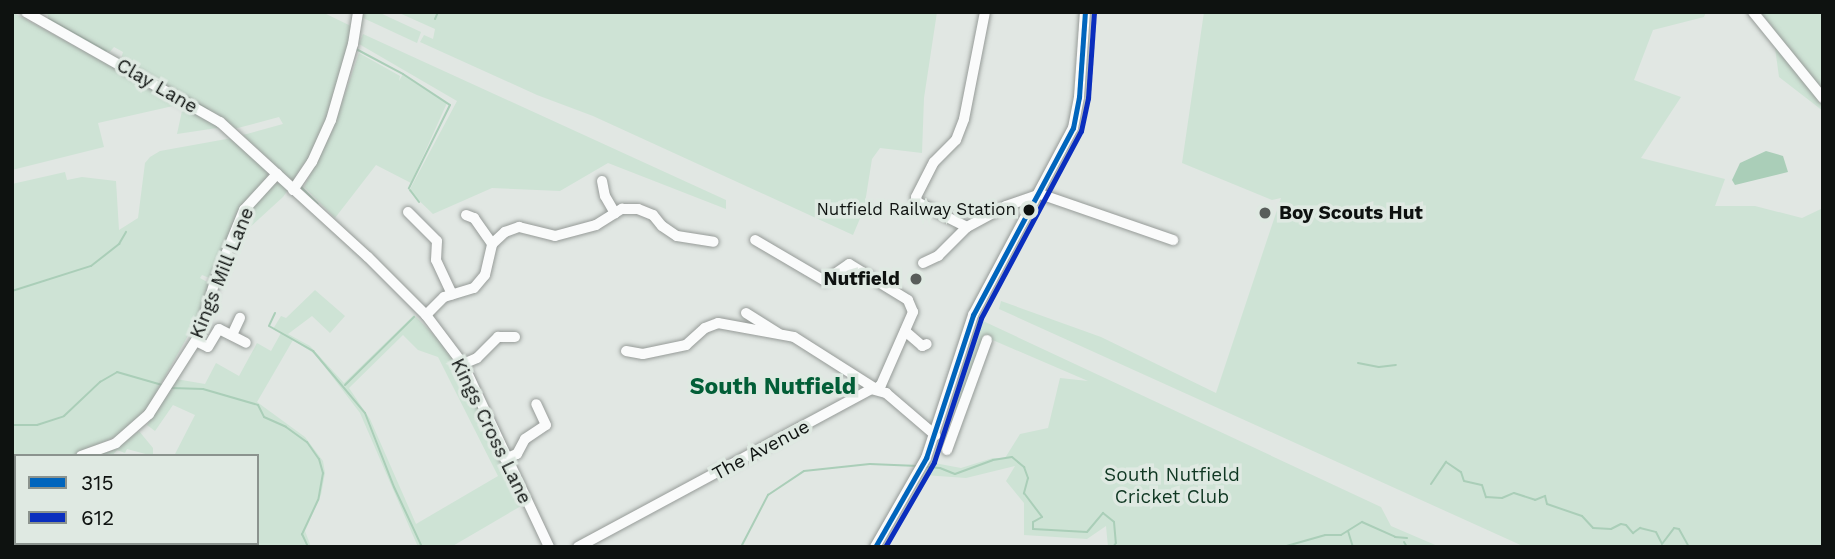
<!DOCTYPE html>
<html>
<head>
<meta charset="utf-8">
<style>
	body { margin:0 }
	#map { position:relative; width:1835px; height:559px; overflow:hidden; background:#e1e7e3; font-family:"Work Sans",sans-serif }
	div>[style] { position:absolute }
	.green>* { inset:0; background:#cee3d5 }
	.water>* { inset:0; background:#aaceb8 }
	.stream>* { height:2px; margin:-1px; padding:0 1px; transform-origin:1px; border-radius:1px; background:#aaceb8 }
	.roads { filter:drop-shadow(0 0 2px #969b98) drop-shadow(0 0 2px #969b98) }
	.minor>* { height:10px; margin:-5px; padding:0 5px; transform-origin:5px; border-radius:5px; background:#fafbfb }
	.bus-1>* { height:5px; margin:-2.5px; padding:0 2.5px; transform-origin:2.5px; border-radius:2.5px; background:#0065bd }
	.bus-2>* { height:5px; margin:-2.5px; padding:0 2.5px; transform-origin:2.5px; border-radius:2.5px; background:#0a2ebe }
	.dots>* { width:19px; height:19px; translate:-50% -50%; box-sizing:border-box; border:4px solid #dfe9e2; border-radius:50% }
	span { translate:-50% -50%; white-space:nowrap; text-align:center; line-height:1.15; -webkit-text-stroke:7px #dfe9e2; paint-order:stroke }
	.bus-label { font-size:17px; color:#0e1210 }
	.right { translate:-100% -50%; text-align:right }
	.street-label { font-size:19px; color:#0e1210 }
	.poi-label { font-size:19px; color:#0e1210; font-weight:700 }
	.left { translate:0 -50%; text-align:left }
	.park-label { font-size:19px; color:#0f3722 }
	.quarter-label { font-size:23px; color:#025e37; font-weight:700 }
	.frame { position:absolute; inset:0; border:14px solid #0e1210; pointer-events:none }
	.legend { position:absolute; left:14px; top:454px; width:245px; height:91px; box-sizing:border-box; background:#dfe9e2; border:2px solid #8b938e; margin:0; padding:9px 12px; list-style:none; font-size:21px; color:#0e1210 }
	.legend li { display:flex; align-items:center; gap:14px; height:35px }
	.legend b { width:35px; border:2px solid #8b938e }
</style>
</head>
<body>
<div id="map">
	<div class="green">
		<div style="clip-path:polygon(12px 12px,170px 98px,173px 106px,98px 123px,104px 147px,12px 170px)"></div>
		<div style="clip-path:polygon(41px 12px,322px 12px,353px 27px,319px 142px,292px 181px,243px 135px,283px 124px,279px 117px,234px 129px,120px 62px,123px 52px,114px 47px,108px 54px,48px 20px,48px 15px)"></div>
		<div style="clip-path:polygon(363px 12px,378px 12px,421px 32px,417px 43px,361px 17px)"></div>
		<div style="clip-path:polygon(397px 12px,937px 12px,924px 98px,922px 153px,880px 148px,872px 159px,864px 209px,853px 235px,593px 116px,537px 95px,420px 42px,424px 35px,433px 39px,435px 29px)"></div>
		<div style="clip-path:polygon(1204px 12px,1706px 12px,1704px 17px,1653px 30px,1634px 80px,1681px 97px,1641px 158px,1725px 179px,1715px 206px,1755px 206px,1802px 218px,1823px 208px,1823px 547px,1525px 547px,999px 309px,1001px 301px,1101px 337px,1216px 393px,1281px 198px,1272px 200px,1182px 163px)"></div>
		<div style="clip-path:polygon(1760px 12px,1823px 12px,1823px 111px,1779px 77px,1772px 26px)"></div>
		<div style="clip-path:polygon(363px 34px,726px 200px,726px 209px,608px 163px,560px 191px,492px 188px,433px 214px,409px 191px,457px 101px,359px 44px)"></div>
		<div style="clip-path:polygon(359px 53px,400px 76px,399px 81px,403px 74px,447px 103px,411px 183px,376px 165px,335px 218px,304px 187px,333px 129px)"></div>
		<div style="clip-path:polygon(187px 108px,217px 126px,217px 128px,177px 134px,182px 111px)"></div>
		<div style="clip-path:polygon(232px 138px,268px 172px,267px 179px,212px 279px,202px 275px,200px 278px,209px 283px,194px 325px,145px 412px,117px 436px,72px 456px,16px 456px,16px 459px,12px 459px,12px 184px,65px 172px,67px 180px,82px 177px,116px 181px,119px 230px,138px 218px,145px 163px,150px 157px,160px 151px)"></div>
		<div style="clip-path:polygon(279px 183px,288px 190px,283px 197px,236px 240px,241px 221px,273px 184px)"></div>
		<div style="clip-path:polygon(evenodd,315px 290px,345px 316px,330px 333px,312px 316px,288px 334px,310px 346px,344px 383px,414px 315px,436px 337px,463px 372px,514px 490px,515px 499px,521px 506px,451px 547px,418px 547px,360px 413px,315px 354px,293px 340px,257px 402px,305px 437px,323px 461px,325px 473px,321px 495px,305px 531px,311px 547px,132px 547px,127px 544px,257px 543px,257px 456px,174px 456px,195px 415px,173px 405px,155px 431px,147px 425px,176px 379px,205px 384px,216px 363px,239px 376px,257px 343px,271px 351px,281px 333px,273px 329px,281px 316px,286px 318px,315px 290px,403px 335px,418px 350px,438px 357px,498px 476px,416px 524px,370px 419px,349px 388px,403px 335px)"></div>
		<div style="clip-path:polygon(977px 313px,984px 316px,983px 321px,1381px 507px,1391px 526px,1440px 547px,1108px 547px,1106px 526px,1087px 539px,1024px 535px,1024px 503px,1006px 481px,1015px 466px,966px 478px,924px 475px,929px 462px,961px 468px,993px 458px,1005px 458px,1020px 434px,1048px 428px,1060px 378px,1088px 381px,988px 338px,957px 408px,951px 405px)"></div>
		<div style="clip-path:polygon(139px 431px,153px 448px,153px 456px,127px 449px,125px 453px,117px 450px,112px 456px,89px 456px,120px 444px)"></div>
	</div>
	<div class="water">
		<div style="clip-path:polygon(1766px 151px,1783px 156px,1788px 172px,1735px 185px,1732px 180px,1740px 163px)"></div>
	</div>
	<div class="stream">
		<div style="left:49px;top:19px;width:65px;rotate:29.3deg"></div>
		<div style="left:435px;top:19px;width:8px;rotate:-67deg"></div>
		<div style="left:356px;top:49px;width:53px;rotate:28deg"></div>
		<div style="left:403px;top:74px;width:56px;rotate:33.4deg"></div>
		<div style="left:450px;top:105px;width:93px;rotate:116.3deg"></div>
		<div style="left:185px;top:96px;width:26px;rotate:31deg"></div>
		<div style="left:300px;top:186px;width:25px;rotate:45deg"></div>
		<div style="left:410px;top:190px;width:15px;rotate:53deg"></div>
		<div style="left:12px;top:291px;width:83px;rotate:-17.6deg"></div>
		<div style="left:91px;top:266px;width:36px;rotate:-38deg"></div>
		<div style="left:119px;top:244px;width:14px;rotate:-60deg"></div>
		<div style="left:275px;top:313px;width:14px;rotate:115deg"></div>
		<div style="left:269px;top:326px;width:51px;rotate:29.6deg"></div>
		<div style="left:313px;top:351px;width:81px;rotate:50deg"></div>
		<div style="left:365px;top:413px;width:79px;rotate:68.6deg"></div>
		<div style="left:394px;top:487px;width:66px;rotate:65deg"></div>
		<div style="left:1358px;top:363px;width:21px;rotate:11deg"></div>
		<div style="left:1379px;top:367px;width:17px;rotate:-7deg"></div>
		<div style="left:345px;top:385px;width:97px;rotate:-44.6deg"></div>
		<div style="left:171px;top:388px;width:32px;rotate:2deg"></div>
		<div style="left:203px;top:389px;width:57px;rotate:16.2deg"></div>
		<div style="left:258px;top:405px;width:13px;rotate:63deg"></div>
		<div style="left:264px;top:417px;width:24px;rotate:24deg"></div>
		<div style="left:286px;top:427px;width:26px;rotate:36deg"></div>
		<div style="left:307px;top:442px;width:21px;rotate:55deg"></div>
		<div style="left:319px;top:459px;width:15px;rotate:74deg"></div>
		<div style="left:323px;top:473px;width:27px;rotate:100deg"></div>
		<div style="left:318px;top:500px;width:38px;rotate:115deg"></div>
		<div style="left:302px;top:534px;width:14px;rotate:65deg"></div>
		<div style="left:12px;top:425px;width:25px"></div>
		<div style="left:37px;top:425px;width:28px;rotate:-18deg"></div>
		<div style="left:64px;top:416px;width:50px;rotate:-43.4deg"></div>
		<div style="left:100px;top:382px;width:20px;rotate:-30deg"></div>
		<div style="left:117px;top:372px;width:47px;rotate:16.1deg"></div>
		<div style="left:927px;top:467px;width:13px;rotate:4deg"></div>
		<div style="left:940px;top:468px;width:16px;rotate:22deg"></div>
		<div style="left:955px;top:474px;width:40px;rotate:-20.2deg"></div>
		<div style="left:993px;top:460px;width:19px;rotate:-9deg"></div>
		<div style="left:1012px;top:457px;width:16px;rotate:40deg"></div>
		<div style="left:1024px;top:467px;width:12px;rotate:70deg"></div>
		<div style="left:1028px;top:478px;width:16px;rotate:105deg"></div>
		<div style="left:1024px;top:493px;width:30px;rotate:53deg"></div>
		<div style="left:1042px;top:517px;width:10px;rotate:151deg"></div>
		<div style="left:1033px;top:522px;width:7px;rotate:90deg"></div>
		<div style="left:1033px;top:529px;width:54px;rotate:3.2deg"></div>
		<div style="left:1087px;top:532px;width:25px;rotate:-50deg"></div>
		<div style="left:1103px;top:513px;width:14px;rotate:39deg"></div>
		<div style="left:1114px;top:522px;width:21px;rotate:85deg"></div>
		<div style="left:1116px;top:543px;width:5px;rotate:127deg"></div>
		<div style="left:1431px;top:484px;width:27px;rotate:-56deg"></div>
		<div style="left:1446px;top:462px;width:18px;rotate:34deg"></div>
		<div style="left:1461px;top:472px;width:9px;rotate:72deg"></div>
		<div style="left:1464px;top:481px;width:18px;rotate:13deg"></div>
		<div style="left:1482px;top:485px;width:13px;rotate:72deg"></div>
		<div style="left:1486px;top:497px;width:16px;rotate:4deg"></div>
		<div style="left:1502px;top:498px;width:13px;rotate:-23deg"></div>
		<div style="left:1514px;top:493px;width:22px;rotate:18deg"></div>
		<div style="left:1535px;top:500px;width:11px;rotate:-22deg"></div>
		<div style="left:1545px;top:496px;width:8px;rotate:76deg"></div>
		<div style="left:1547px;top:504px;width:37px;rotate:19deg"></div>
		<div style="left:1582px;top:516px;width:16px;rotate:47deg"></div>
		<div style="left:1593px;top:528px;width:18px;rotate:3deg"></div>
		<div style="left:1611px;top:529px;width:11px;rotate:-27deg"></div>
		<div style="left:1621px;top:524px;width:5px;rotate:11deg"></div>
		<div style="left:1626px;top:525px;width:11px;rotate:49deg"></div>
		<div style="left:1633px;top:533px;width:9px;rotate:-36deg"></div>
		<div style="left:1640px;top:528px;width:16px;rotate:14deg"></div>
		<div style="left:1656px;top:532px;width:13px;rotate:63deg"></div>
		<div style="left:1662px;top:544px;width:20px;rotate:-53deg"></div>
		<div style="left:1674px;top:528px;width:5px;rotate:11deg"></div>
		<div style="left:1679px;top:529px;width:21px;rotate:61deg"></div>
		<div style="left:1348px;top:531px;width:17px;rotate:73deg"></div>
		<div style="left:1404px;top:542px;width:6px;rotate:59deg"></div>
		<div style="left:741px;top:547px;width:59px;rotate:-62.6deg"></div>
		<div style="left:768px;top:495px;width:43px;rotate:-33.7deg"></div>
		<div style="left:804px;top:471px;width:66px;rotate:-6.1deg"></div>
		<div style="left:870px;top:464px;width:48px;rotate:2.4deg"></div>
		<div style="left:1190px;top:547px;width:7px"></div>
		<div style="left:1283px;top:547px;width:44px;rotate:-15.9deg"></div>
		<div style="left:1325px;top:535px;width:16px"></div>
		<div style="left:1341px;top:535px;width:25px;rotate:-32deg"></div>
		<div style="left:1362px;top:522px;width:36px;rotate:24deg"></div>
		<div style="left:1395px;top:537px;width:12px;rotate:5deg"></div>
	</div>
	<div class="roads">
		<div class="minor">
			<div style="left:26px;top:12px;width:223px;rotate:29.6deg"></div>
			<div style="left:220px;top:122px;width:200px;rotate:42.4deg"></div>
			<div style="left:368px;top:257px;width:82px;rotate:45deg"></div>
			<div style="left:426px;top:315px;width:61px;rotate:52.9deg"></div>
			<div style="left:463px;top:364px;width:202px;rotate:64.8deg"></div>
			<div style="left:1753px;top:12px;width:111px;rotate:50.9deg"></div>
			<div style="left:602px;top:181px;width:15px;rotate:79deg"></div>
			<div style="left:605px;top:196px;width:20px;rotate:60deg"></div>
			<div style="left:293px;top:190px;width:34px;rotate:-56deg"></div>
			<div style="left:312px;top:162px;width:46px;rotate:-65.7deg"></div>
			<div style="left:331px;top:120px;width:79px;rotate:-73.9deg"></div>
			<div style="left:353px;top:44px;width:32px;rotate:-81deg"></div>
			<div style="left:408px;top:212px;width:41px;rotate:45deg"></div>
			<div style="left:437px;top:241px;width:19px;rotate:93deg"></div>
			<div style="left:436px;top:260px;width:38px;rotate:65deg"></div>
			<div style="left:466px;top:215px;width:9px;rotate:21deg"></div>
			<div style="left:474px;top:218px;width:32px;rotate:55deg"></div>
			<div style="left:967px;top:227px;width:56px;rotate:-153.4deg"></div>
			<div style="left:917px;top:202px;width:5px;rotate:-101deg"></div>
			<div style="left:916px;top:197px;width:39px;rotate:-63deg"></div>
			<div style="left:934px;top:162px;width:31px;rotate:-45deg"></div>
			<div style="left:956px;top:140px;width:22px;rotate:-69deg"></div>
			<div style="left:964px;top:119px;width:109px;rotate:-78.9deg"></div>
			<div style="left:923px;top:263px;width:17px;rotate:-25deg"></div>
			<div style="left:938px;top:256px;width:41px;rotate:-45deg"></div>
			<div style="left:967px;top:227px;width:44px;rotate:-28.3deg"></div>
			<div style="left:1006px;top:206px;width:36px;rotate:-19deg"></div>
			<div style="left:1040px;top:194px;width:141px;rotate:19.1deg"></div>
			<div style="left:746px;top:313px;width:38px;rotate:32deg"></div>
			<div style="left:426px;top:315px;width:25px;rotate:-45deg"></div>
			<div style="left:444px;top:297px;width:31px;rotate:-17deg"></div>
			<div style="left:474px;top:288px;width:17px;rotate:-50deg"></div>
			<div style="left:485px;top:275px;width:32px;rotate:-77deg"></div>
			<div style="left:492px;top:244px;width:18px;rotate:-43deg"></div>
			<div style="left:505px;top:232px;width:15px;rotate:-20deg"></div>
			<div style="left:519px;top:227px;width:37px;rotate:14deg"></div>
			<div style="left:555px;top:236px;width:42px;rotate:-15deg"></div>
			<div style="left:596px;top:225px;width:31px;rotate:-32deg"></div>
			<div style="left:622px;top:209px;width:16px"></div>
			<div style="left:638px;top:209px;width:16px;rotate:22deg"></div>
			<div style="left:653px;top:215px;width:14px;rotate:51deg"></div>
			<div style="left:662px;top:226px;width:18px;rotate:34deg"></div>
			<div style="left:677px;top:236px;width:37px;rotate:9deg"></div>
			<div style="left:905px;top:331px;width:23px;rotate:41deg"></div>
			<div style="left:922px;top:346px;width:5px;rotate:-22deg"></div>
			<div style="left:232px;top:335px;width:19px;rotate:-65deg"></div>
			<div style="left:196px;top:341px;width:13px;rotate:27deg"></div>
			<div style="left:208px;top:347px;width:21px;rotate:-59deg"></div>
			<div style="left:219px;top:329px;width:30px;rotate:27deg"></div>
			<div style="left:626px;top:351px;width:17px;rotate:10deg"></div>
			<div style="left:643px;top:354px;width:44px;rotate:-11.8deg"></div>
			<div style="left:686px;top:345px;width:25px;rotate:-42deg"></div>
			<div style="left:705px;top:328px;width:14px;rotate:-21deg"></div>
			<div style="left:718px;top:323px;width:77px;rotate:10.4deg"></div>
			<div style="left:794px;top:337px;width:97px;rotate:32.4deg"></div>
			<div style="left:876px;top:389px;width:6px;rotate:-39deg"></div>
			<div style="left:881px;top:385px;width:80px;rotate:-66.3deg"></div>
			<div style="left:913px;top:312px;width:13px;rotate:-113deg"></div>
			<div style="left:908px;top:300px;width:69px;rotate:-148.6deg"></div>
			<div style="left:849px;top:264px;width:29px;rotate:145deg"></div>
			<div style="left:825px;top:281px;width:81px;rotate:-149.6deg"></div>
			<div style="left:463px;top:364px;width:15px;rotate:-23deg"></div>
			<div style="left:477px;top:358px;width:30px;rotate:-45deg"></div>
			<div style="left:498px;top:337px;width:17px"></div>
			<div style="left:947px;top:450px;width:117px;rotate:-70deg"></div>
			<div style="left:81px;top:456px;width:37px;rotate:-20deg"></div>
			<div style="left:116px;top:443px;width:44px;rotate:-41.3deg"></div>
			<div style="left:149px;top:414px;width:91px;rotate:-57.5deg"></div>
			<div style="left:198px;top:337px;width:59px;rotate:-73.1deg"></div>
			<div style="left:215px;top:281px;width:77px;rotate:-67.8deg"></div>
			<div style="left:244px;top:210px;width:49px;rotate:-47.5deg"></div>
			<div style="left:505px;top:459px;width:13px;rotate:-23deg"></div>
			<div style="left:517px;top:454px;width:17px;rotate:-62deg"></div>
			<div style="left:525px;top:439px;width:25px;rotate:-34deg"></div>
			<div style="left:546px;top:425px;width:23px;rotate:-115deg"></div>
			<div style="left:22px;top:547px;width:4px;rotate:-76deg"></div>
			<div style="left:578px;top:547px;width:333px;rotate:-28.3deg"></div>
			<div style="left:871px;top:389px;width:16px;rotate:15deg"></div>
			<div style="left:886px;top:393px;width:65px;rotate:40.6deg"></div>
			<div style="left:875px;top:547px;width:103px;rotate:-60.2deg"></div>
			<div style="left:926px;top:458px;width:151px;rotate:-71.8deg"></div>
			<div style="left:973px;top:315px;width:212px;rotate:-61.9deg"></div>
			<div style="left:1073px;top:128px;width:32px;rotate:-79deg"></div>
			<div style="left:1079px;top:97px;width:85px;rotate:-86deg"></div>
		</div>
	</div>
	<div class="bus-1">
		<div style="left:875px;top:547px;width:103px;rotate:-60.2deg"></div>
		<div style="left:926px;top:458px;width:151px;rotate:-71.8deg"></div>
		<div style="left:973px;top:315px;width:212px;rotate:-61.9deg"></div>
		<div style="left:1073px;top:128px;width:32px;rotate:-79deg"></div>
		<div style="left:1079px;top:97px;width:85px;rotate:-86deg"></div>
	</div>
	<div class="bus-2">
		<div style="left:885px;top:547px;width:98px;rotate:-60deg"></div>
		<div style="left:934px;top:462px;width:151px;rotate:-71.9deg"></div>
		<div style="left:981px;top:318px;width:212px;rotate:-61.9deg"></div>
		<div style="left:1081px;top:131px;width:34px;rotate:-78deg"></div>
		<div style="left:1088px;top:98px;width:85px;rotate:-86deg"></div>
	</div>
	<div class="dots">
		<div style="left:1029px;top:210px;background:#0e1210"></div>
		<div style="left:1265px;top:213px;background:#585d5a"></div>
		<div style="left:916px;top:279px;background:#585d5a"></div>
	</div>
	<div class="bus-label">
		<span class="right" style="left:1016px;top:210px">Nutfield Railway Station</span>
	</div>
	<div class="street-label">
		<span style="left:157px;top:86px;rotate:30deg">Clay Lane</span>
		<span style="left:222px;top:273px;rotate:-68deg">Kings Mill Lane</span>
		<span style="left:491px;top:431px;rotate:64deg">Kings Cross Lane</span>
		<span style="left:761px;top:450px;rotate:-28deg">The Avenue</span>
	</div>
	<div class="poi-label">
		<span class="left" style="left:1279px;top:213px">Boy Scouts Hut</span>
		<span class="right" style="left:900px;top:279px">Nutfield</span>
	</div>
	<div class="park-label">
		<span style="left:1172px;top:486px">South Nutfield<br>Cricket Club</span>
	</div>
	<div class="quarter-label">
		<span style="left:773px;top:387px">South Nutfield</span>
	</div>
	<div class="frame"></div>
	<ul class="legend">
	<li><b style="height:9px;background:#0065bd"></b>315</li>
	<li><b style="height:9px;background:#0a2ebe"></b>612</li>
	</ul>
</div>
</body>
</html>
